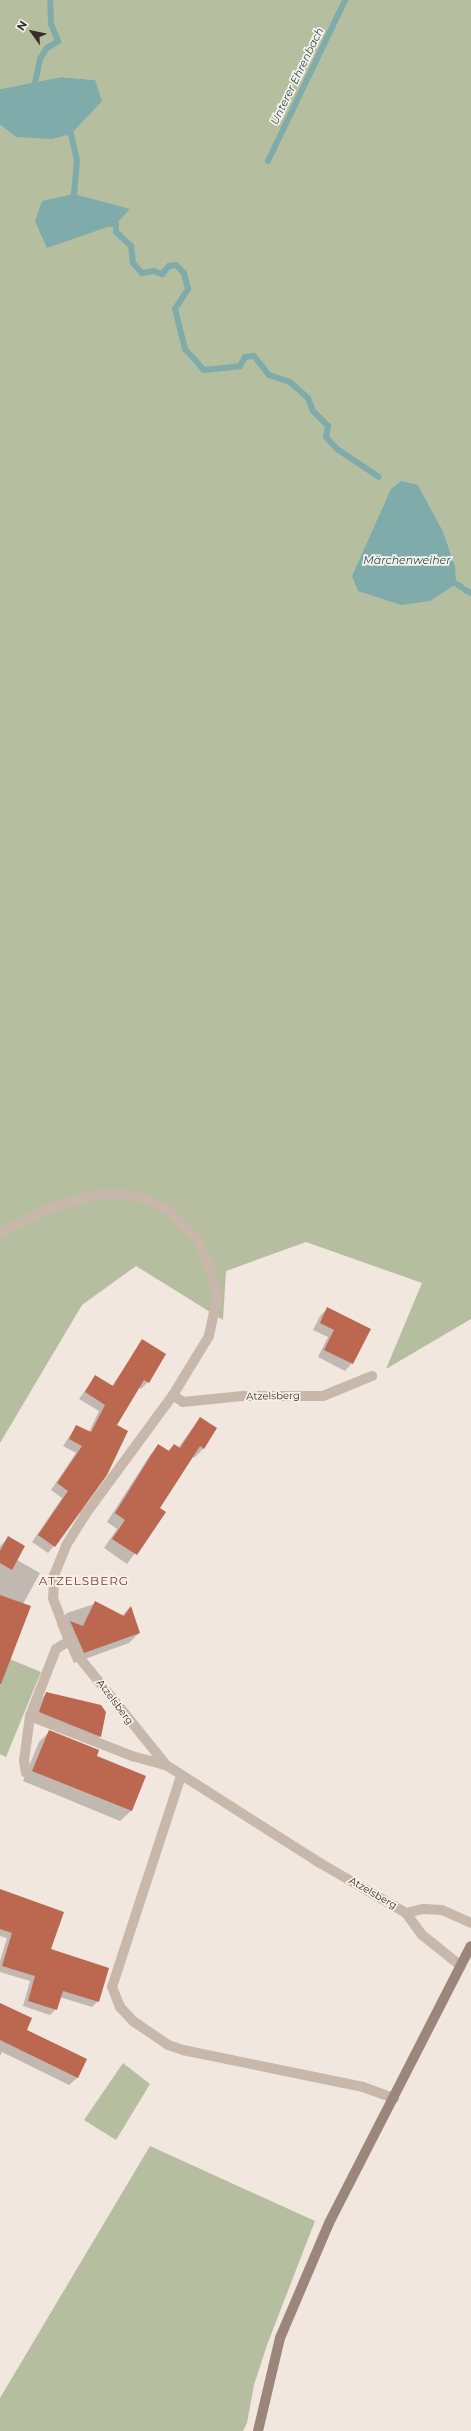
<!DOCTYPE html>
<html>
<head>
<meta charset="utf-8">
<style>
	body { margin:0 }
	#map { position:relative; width:471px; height:2431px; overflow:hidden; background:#f1e7de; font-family:Montserrat,sans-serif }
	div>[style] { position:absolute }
	.green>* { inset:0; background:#b5bf9f }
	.water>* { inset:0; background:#7fabab }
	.shadow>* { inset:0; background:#0003 }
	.stream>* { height:6px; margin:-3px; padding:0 3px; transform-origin:3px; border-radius:3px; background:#7fabab }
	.building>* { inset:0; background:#bc6750 }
	.lane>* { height:10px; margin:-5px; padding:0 5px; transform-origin:5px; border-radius:5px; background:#c8b7ab }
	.street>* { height:10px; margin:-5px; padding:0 5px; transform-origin:5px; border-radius:5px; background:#c8b7ab }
	.secondary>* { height:10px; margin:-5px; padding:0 5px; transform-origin:5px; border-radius:5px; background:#9b867c }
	span { translate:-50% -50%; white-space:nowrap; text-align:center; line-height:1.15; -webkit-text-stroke:3.5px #f8f1ea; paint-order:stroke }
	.street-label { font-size:10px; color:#362d29 }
	.water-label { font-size:11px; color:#225354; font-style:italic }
	.quarter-label { font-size:12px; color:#7f3a29; letter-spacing:1px }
	.north { position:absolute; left:12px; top:12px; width:40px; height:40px; -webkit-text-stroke:3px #f8f1ea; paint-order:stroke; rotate:303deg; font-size:11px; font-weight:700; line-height:16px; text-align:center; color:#362d29 }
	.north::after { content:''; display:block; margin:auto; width:14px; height:18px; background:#362d29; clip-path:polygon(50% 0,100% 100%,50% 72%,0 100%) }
</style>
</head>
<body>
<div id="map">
	<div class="green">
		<div style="clip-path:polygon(evenodd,0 0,471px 0,471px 1319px,386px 1369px,422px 1283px,306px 1242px,226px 1271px,223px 1320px,136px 1266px,82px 1305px,0 1443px,0 125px,16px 137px,95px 80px,61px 77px,0 89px,0 0,418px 485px,443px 531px,455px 566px,418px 485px)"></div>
		<div style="clip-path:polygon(0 1655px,41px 1672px,6px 1757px,0 1754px)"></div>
		<div style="clip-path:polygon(123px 2063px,150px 2084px,116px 2140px,84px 2120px)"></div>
		<div style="clip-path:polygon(150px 2146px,315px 2221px,267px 2345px,254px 2385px,247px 2423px,243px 2431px,0 2431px,0 2398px)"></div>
	</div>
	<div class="water">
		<div style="clip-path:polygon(61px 77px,95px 80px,102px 101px,71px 134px,52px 139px,16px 137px,0 125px,0 89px)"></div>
		<div style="clip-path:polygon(74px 194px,130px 209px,116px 224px,47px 248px,35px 221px,42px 201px)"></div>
		<div style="clip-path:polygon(401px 481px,418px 485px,443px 531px,455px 566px,456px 584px,430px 601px,401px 605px,358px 591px,352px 576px,391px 489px)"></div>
	</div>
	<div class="shadow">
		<div style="clip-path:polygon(328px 1308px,352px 1363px,345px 1371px,318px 1357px,328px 1337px,313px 1330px,320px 1316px)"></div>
		<div style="clip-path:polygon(142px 1341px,165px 1355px,148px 1382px,141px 1389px,139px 1388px,115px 1426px,54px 1546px,48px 1553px,32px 1542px,62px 1498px,51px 1490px,76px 1453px,63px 1446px,76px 1426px,89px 1432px,99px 1411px,79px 1399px,95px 1376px,112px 1386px)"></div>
		<div style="clip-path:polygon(200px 1418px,216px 1428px,203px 1449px,194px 1458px,192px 1456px,159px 1509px,164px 1513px,127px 1564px,104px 1548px,117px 1529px,107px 1522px,150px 1455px,158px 1446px,167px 1452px,174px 1445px,178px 1448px)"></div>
		<div style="clip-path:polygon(8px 1538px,17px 1560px,40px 1573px,23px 1604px,0 1669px,0 1546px)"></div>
		<div style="clip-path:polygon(97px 1603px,122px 1616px,130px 1607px,139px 1633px,129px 1643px,74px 1663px,57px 1624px,67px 1613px)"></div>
		<div style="clip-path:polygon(47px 1693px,100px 1736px,94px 1743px,32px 1719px,40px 1700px)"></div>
		<div style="clip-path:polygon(49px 1732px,96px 1757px,145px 1777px,131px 1811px,120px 1821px,23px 1781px,39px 1742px)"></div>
		<div style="clip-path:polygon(0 1890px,49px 1950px,98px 2001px,92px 2007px,60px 1997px,56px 2009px,50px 2015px,23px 2006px,30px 1981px,0 1972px,0 1961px,7px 1938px,0 1936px)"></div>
		<div style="clip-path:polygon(0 2004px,26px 2030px,86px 2059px,77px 2078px,69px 2085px,2px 2052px,0 2056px)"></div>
	</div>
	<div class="stream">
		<div style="left:40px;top:89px;width:8px;rotate:-130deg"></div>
		<div style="left:35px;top:83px;width:25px;rotate:-78deg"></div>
		<div style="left:40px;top:59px;width:13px;rotate:-58deg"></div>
		<div style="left:47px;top:48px;width:13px;rotate:-32deg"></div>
		<div style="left:58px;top:41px;width:18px;rotate:-112deg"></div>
		<div style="left:51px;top:24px;width:24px;rotate:-92deg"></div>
		<div style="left:66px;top:128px;width:8px;rotate:50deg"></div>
		<div style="left:71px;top:134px;width:27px;rotate:77deg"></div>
		<div style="left:77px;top:160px;width:34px;rotate:95deg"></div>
		<div style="left:74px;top:194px;width:8px;rotate:120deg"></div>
		<div style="left:268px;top:161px;width:178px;rotate:-64.4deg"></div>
		<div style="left:108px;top:224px;width:8px"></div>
		<div style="left:116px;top:224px;width:8px;rotate:90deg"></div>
		<div style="left:116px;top:232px;width:21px;rotate:43deg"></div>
		<div style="left:131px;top:246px;width:17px;rotate:83deg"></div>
		<div style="left:133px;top:263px;width:13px;rotate:48deg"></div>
		<div style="left:142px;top:273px;width:12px;rotate:-9deg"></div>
		<div style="left:154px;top:271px;width:9px;rotate:21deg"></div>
		<div style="left:162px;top:274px;width:11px;rotate:-49deg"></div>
		<div style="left:169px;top:266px;width:7px;rotate:-8deg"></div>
		<div style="left:176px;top:265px;width:11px;rotate:45deg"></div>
		<div style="left:184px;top:273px;width:16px;rotate:76deg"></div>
		<div style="left:188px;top:289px;width:24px;rotate:123deg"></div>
		<div style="left:175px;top:309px;width:41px;rotate:76deg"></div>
		<div style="left:185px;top:349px;width:28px;rotate:48deg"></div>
		<div style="left:204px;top:370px;width:36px;rotate:-6deg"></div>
		<div style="left:240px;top:366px;width:10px;rotate:-61deg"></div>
		<div style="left:245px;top:357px;width:9px;rotate:-6deg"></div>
		<div style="left:254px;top:356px;width:24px;rotate:52deg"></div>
		<div style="left:269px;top:375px;width:22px;rotate:18deg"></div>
		<div style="left:290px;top:382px;width:24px;rotate:42deg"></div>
		<div style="left:308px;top:398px;width:14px;rotate:69deg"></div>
		<div style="left:313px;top:411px;width:21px;rotate:45deg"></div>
		<div style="left:328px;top:426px;width:11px;rotate:100deg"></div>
		<div style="left:326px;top:437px;width:16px;rotate:47deg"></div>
		<div style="left:337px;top:449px;width:50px;rotate:33.7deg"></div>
		<div style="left:450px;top:580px;width:13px;rotate:32deg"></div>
		<div style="left:465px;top:590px;width:7px;rotate:27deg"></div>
	</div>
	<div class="building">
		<div style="clip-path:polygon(327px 1307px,371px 1329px,353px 1364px,324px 1350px,334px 1330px,320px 1323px)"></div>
		<div style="clip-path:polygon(142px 1339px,166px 1354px,149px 1383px,144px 1380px,117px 1425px,128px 1431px,107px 1475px,55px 1547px,38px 1535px,68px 1491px,57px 1483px,82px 1446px,69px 1439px,76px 1425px,91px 1432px,105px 1405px,85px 1392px,95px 1375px,113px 1386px)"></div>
		<div style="clip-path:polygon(200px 1417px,217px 1428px,204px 1449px,200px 1446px,160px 1508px,166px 1512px,137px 1555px,112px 1539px,125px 1520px,115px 1513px,158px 1444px,169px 1451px,174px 1444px,180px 1448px)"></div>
		<div style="clip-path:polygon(8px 1536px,25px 1546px,12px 1570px,0 1563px,0 1551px)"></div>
		<div style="clip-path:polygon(0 1595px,31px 1606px,1px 1684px,0 1684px)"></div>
		<div style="clip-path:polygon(95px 1601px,124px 1616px,131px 1606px,140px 1633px,84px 1653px,70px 1621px,83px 1626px)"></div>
		<div style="clip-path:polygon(46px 1692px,101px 1705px,106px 1712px,101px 1737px,39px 1712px)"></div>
		<div style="clip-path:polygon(49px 1730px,99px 1750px,97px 1756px,146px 1776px,132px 1811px,32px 1771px)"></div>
		<div style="clip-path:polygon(0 1889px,64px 1912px,51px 1949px,109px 1968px,99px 2002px,63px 1991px,57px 2010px,28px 2001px,35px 1976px,2px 1966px,12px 1933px,0 1929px)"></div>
		<div style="clip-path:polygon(0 2003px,32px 2018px,27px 2030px,87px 2059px,78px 2078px,0 2040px)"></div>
	</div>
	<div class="lane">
		<div style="left:30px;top:1716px;width:110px;rotate:21.4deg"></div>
		<div style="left:132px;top:1756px;width:35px;rotate:15deg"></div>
		<div style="left:26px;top:1773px;width:12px;rotate:-99deg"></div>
		<div style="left:24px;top:1761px;width:45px;rotate:-82.4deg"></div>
		<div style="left:30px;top:1716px;width:72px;rotate:-68.8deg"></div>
		<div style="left:56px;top:1649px;width:15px;rotate:-32deg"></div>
		<div style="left:181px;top:1776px;width:222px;rotate:108.1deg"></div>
		<div style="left:112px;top:1987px;width:22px;rotate:68deg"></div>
		<div style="left:120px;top:2007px;width:19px;rotate:47deg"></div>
		<div style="left:133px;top:2021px;width:42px;rotate:34.4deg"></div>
		<div style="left:168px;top:2045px;width:16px;rotate:18deg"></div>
		<div style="left:183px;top:2050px;width:184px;rotate:11.6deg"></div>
		<div style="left:363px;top:2087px;width:33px;rotate:20deg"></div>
	</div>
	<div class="street">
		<div style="left:0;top:1233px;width:53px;rotate:-27.1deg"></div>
		<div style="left:47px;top:1209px;width:54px;rotate:-16.1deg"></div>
		<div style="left:99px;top:1194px;width:23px"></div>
		<div style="left:122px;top:1194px;width:25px;rotate:12deg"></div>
		<div style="left:146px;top:1199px;width:25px;rotate:27deg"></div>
		<div style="left:168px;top:1210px;width:42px;rotate:45deg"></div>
		<div style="left:198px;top:1240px;width:37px;rotate:68deg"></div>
		<div style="left:212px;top:1274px;width:25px;rotate:78deg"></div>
		<div style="left:217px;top:1298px;width:39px;rotate:102deg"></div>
		<div style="left:209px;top:1336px;width:69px;rotate:121.4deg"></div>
		<div style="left:173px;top:1395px;width:149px;rotate:126.3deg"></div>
		<div style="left:85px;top:1515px;width:36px;rotate:122deg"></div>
		<div style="left:66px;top:1546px;width:31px;rotate:112deg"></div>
		<div style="left:54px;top:1575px;width:23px;rotate:92deg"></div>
		<div style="left:53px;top:1598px;width:46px;rotate:69.6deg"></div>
		<div style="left:69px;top:1641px;width:19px;rotate:58deg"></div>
		<div style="left:79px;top:1657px;width:139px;rotate:51.1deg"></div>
		<div style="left:166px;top:1765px;width:183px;rotate:32.5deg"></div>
		<div style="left:320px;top:1863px;width:99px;rotate:30.2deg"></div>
		<div style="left:406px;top:1913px;width:26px;rotate:54deg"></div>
		<div style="left:421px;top:1934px;width:51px;rotate:38.7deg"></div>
		<div style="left:173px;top:1395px;width:12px;rotate:35deg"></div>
		<div style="left:183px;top:1402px;width:60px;rotate:-5.7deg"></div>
		<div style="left:243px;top:1396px;width:80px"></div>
		<div style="left:323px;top:1396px;width:53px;rotate:-22.2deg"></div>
		<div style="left:406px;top:1913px;width:18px;rotate:-13deg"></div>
		<div style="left:424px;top:1909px;width:18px;rotate:3deg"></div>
		<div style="left:442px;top:1910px;width:32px;rotate:24deg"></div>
	</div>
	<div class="secondary">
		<div style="left:258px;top:2431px;width:96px;rotate:-76.7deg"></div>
		<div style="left:280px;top:2338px;width:125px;rotate:-66.9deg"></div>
		<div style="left:329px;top:2223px;width:311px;rotate:-62.9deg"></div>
	</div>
	<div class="street-label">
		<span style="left:273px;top:1396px;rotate:-1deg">Atzelsberg</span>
		<span style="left:115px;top:1702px;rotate:53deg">Atzelsberg</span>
		<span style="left:373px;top:1893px;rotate:30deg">Atzelsberg</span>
	</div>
	<div class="water-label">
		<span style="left:297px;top:76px;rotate:-64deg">Unterer Ehrenbach</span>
		<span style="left:407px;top:560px">Märchenweiher</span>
	</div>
	<div class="quarter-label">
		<span style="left:84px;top:1581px">ATZELSBERG</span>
	</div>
	<div class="north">N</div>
</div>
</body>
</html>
